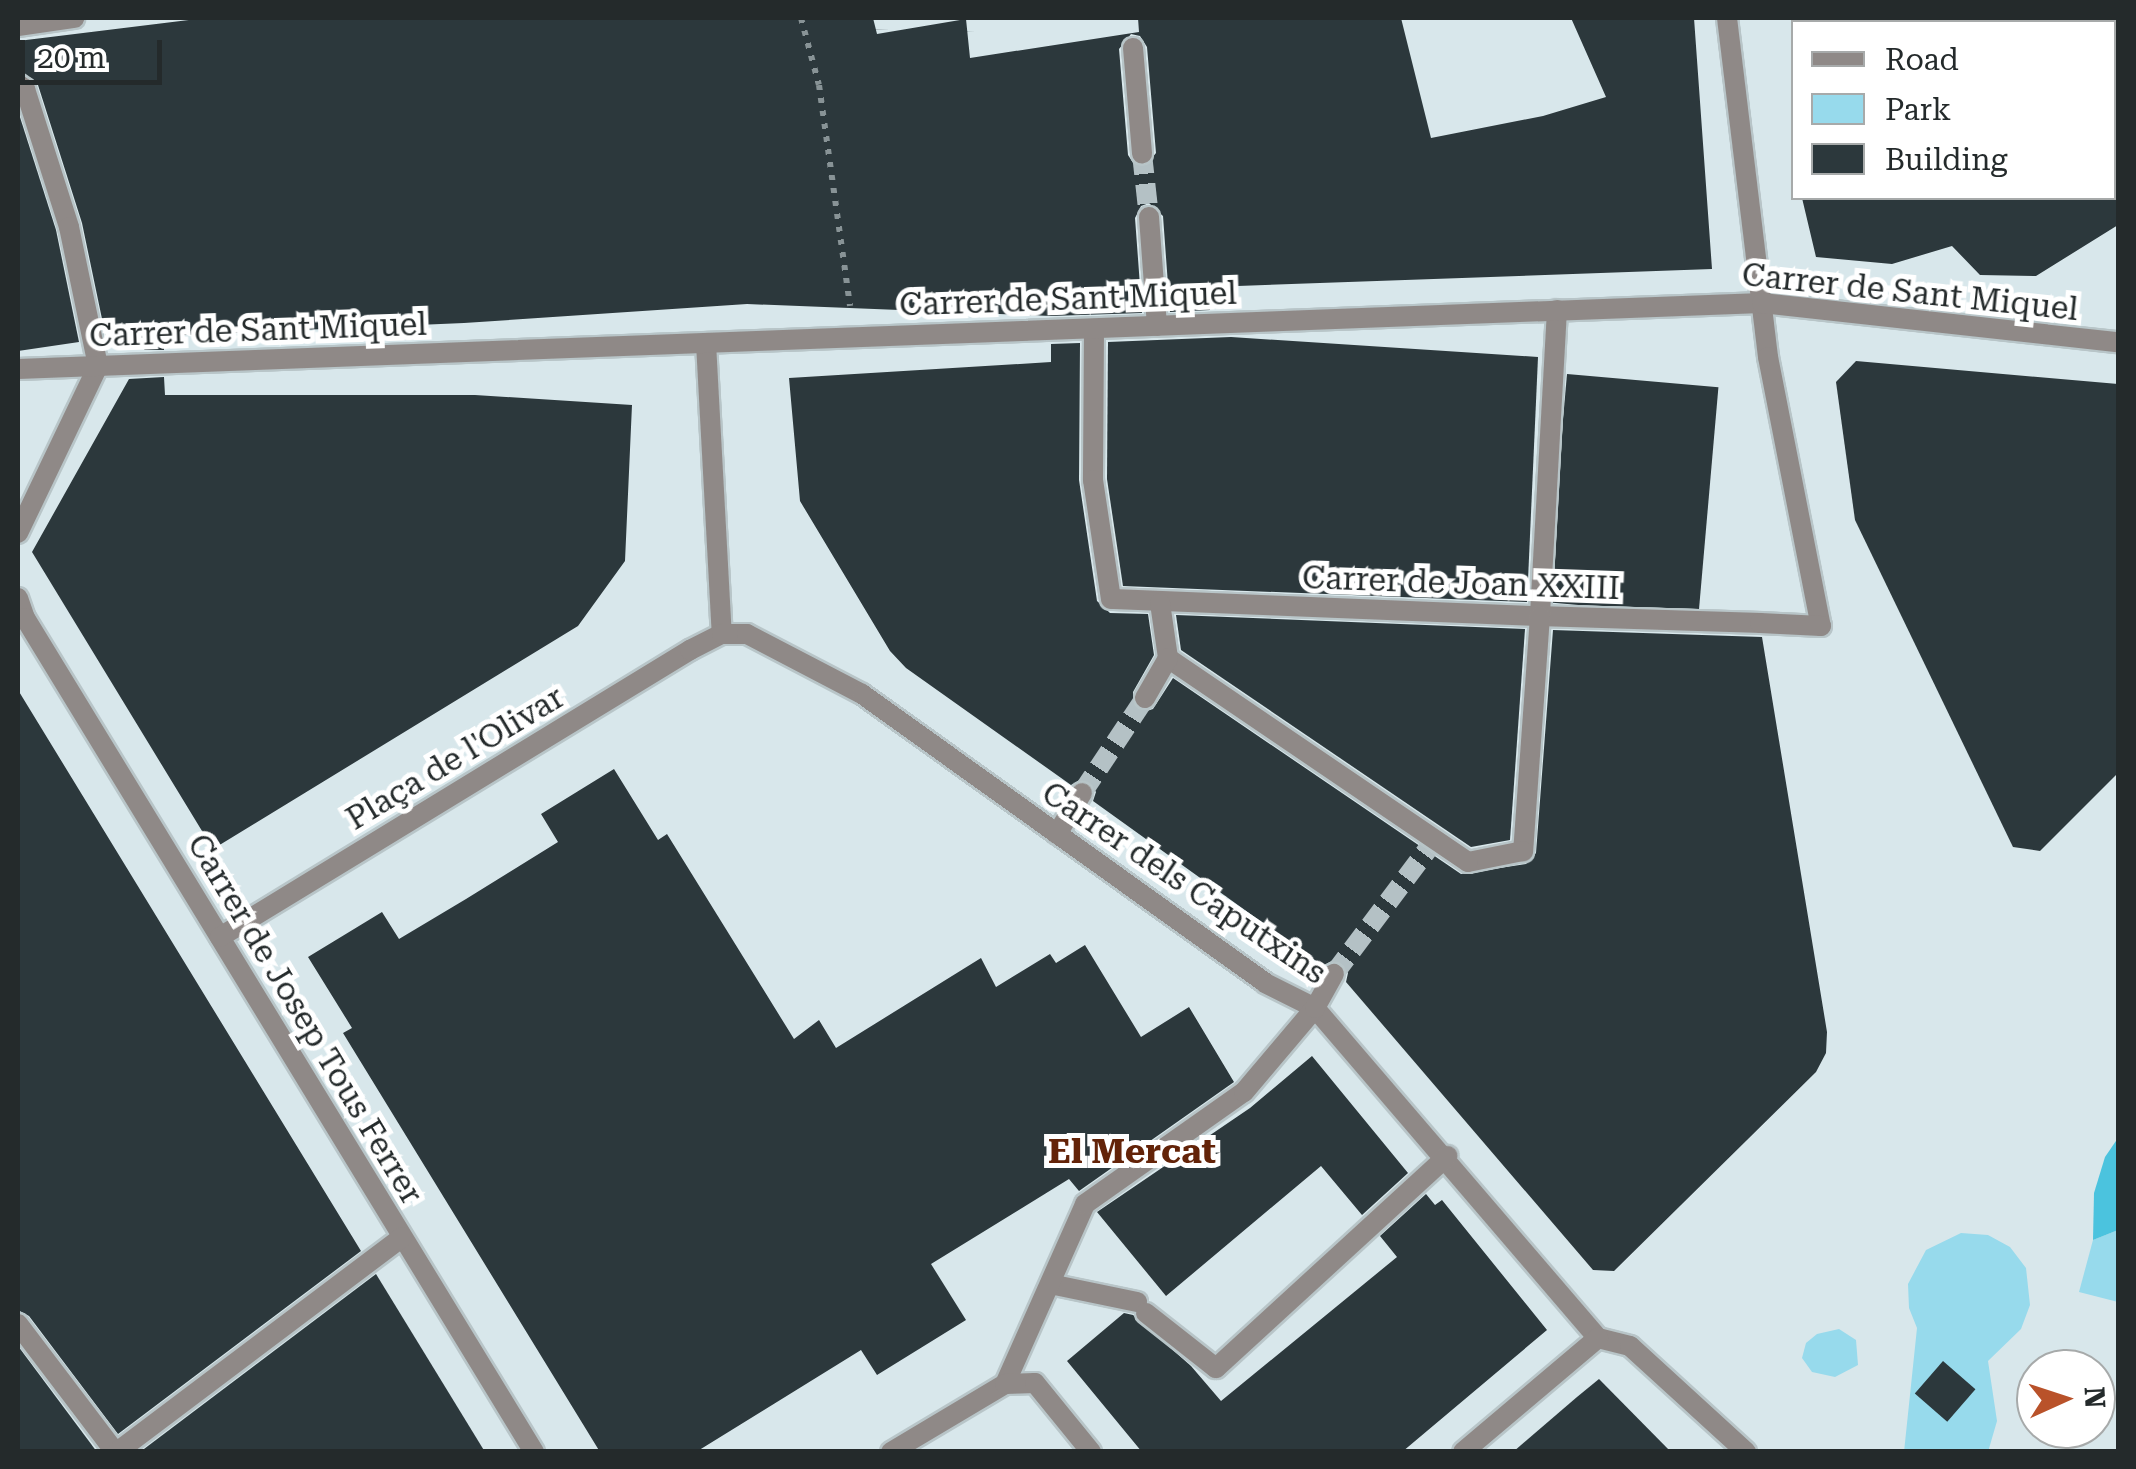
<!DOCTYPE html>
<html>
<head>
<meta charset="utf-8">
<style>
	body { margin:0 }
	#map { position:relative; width:2136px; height:1469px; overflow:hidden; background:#d8e7eb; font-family:"Roboto Serif",serif }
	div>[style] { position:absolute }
	.green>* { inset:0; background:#97daec }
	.water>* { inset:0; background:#4bc3de }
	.building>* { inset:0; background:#2c383c; transform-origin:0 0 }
	.street-tunnel>* { height:20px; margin-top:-10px; transform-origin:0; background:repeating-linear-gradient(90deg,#b4c1c5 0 20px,transparent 0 30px) }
	.path>* { height:6px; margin-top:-3px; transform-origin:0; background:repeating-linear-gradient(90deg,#889396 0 5px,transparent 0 13px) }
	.roads { filter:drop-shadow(2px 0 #b8c5c8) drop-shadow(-2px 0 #b8c5c8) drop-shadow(0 2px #b8c5c8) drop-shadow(0 -2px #b8c5c8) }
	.lane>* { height:20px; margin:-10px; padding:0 10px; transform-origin:10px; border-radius:10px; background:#8f8987 }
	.street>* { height:20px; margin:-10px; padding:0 10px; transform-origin:10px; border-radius:10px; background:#8f8987 }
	span { translate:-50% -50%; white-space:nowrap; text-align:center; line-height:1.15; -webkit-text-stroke:10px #fff; paint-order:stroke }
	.street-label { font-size:32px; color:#242a2b }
	.neighbourhood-label { font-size:35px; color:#632308; font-weight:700 }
	.frame { position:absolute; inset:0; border:20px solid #242a2b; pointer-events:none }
	.legend { position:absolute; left:1791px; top:20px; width:325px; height:180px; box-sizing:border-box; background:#fff; border:2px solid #a7aaaa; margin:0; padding:12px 18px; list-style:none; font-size:30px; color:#242a2b }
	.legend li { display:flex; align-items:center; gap:20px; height:50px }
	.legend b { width:50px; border:2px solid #a7aaaa }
	.north { position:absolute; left:2016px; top:1349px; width:100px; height:100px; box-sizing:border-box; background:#fff; border:2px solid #a7aaaa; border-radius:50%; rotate:87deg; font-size:28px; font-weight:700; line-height:40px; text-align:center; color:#242a2b }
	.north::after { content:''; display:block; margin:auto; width:35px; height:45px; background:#b9522a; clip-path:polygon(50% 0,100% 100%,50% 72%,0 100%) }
	.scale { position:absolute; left:20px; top:40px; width:142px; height:45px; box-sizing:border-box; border:5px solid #242a2b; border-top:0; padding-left:12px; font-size:30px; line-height:35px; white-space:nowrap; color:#242a2b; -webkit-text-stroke:8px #fff; paint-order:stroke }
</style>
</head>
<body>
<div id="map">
	<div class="green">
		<div style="clip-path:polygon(2118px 1230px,2118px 1302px,2079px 1292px,2093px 1240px)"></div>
		<div style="clip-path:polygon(1961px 1233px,1988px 1235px,2010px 1247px,2026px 1268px,2030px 1305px,2021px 1329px,1988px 1361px,1997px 1421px,1988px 1452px,1904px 1452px,1917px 1328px,1909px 1308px,1908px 1284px,1926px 1250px)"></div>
		<div style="clip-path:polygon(1839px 1329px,1856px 1340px,1858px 1365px,1835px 1377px,1812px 1372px,1802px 1358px,1806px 1343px,1817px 1334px)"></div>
	</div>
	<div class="water">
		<div style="clip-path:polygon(2118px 1138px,2118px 1230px,2093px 1240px,2094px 1193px,2105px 1157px)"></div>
	</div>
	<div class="building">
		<div style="clip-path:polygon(evenodd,205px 18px,873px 18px,877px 34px,966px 19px,970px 58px,1139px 32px,1138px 18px,1401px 18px,1431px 138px,1543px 116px,1606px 97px,1571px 18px,1694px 18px,1712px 269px,1210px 287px,1210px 310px,1170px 312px,1163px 216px,1149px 203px,1141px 206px,1135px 218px,1142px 313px,1051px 316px,747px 304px,464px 323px,164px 336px,164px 350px,144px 350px,151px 338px,106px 338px,82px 223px,38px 85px,18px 70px,18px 41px,205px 18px,1131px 34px,1140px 36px,1147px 47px,1156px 153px,1144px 168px,1135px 166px,1128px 155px,1119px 49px,1131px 34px)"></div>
		<div style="clip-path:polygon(18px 111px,56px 230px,79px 342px,18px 351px)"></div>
		<div style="clip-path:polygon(1802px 198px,2118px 198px,2118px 225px,2036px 276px,1980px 275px,1952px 246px,1892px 264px,1816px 257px)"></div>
		<div style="clip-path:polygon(1231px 337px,1538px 357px,1527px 602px,1123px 586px,1107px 479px,1108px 342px)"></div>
		<div style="clip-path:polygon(1080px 343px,1079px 480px,1097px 601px,1110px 613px,1148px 614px,1154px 655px,1133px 692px,1134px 706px,1144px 712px,1153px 709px,1173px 678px,1461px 874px,1526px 864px,1536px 853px,1553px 630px,1762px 637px,1827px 1032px,1826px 1053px,1816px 1072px,1614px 1271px,1593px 1270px,1346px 982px,1348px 973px,1342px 963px,1333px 960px,1323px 966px,1093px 801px,1096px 792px,1090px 782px,1081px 779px,1071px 785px,906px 668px,890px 651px,800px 501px,789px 378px,1051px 362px,1051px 344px)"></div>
		<div style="clip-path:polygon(1856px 361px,2118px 384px,2118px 773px,2040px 851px,2013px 847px,1855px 520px,1836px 382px)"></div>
		<div style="left:1567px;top:374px;width:152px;height:229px;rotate:5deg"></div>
		<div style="clip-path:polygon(164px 377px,165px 395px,475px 395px,632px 405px,625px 561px,578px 626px,213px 849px,32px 552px,129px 379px)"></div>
		<div style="clip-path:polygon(1176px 615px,1525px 629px,1510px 840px,1471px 847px,1181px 650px)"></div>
		<div style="clip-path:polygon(18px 690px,361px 1251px,118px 1434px,29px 1316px,18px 1310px)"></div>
		<div style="clip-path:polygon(614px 769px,658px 840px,667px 834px,794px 1039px,819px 1020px,836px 1048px,981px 958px,996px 987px,1050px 954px,1056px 963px,1085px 945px,1141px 1037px,1189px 1007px,1234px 1082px,1079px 1191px,1069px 1179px,931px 1264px,966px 1320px,877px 1375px,861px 1350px,696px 1452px,600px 1452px,343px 1033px,352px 1028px,308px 957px,382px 912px,399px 939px,466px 899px,558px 842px,541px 814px)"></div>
		<div style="clip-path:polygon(1312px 1056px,1408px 1173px,1362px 1215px,1321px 1166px,1166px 1296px,1097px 1212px,1250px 1108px)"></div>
		<div style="clip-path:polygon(1426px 1194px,1435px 1205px,1442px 1200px,1547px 1330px,1402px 1452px,1142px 1452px,1067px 1361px,1124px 1313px,1133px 1315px,1191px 1366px,1221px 1401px,1397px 1257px,1380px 1236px)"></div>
		<div style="clip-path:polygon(376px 1274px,485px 1452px,140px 1452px)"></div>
		<div style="clip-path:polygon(18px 1346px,97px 1452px,18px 1452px)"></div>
		<div style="left:1943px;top:1361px;width:43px;height:43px;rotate:41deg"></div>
		<div style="clip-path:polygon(1599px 1379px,1671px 1452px,1513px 1452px,1577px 1397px)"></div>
	</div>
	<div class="street-tunnel">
		<div style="left:1142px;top:154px;width:63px;rotate:83.7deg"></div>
		<div style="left:1082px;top:793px;width:114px;rotate:-56.4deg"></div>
		<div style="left:1334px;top:974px;width:156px;rotate:-53.1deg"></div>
	</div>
	<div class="path">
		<div style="left:801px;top:18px;width:69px;rotate:75deg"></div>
		<div style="left:819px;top:85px;width:223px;rotate:82deg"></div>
	</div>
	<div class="roads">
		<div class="lane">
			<div style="left:1557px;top:310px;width:306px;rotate:93.2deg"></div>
			<div style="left:1540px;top:616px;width:220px;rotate:1.8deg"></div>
		</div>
		<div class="street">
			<div style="left:1727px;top:18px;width:341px;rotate:83.1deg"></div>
			<div style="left:1768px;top:357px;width:274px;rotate:78.9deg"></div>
			<div style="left:1821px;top:626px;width:61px;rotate:-177.2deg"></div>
			<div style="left:18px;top:26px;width:57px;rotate:-8.1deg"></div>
			<div style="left:1133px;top:48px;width:106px;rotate:85.1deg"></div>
			<div style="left:18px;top:84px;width:9px;rotate:36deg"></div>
			<div style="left:25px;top:89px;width:145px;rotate:72.3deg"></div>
			<div style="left:69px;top:227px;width:142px;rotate:78.2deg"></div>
			<div style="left:98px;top:366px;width:185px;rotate:115.6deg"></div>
			<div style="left:1149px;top:217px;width:109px;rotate:85.8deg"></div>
			<div style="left:1094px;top:330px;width:150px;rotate:90.4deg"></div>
			<div style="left:1093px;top:480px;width:120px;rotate:81.4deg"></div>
			<div style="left:1111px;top:599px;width:429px;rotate:2.3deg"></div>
			<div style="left:1540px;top:616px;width:236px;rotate:94.1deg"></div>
			<div style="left:1523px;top:851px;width:56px;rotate:168.7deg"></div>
			<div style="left:1468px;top:862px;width:363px;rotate:-145.8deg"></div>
			<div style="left:706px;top:343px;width:291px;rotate:86.9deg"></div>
			<div style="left:18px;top:369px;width:1745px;rotate:-2.17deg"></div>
			<div style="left:1762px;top:303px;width:358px;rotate:6.3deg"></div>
			<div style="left:18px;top:598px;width:21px;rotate:71deg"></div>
			<div style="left:25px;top:618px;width:977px;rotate:58.6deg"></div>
			<div style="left:1160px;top:603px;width:56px;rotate:81.7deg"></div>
			<div style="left:1145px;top:698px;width:46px;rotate:-60.1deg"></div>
			<div style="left:1057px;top:834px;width:48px;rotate:-58.6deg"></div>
			<div style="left:220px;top:937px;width:551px;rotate:-31.41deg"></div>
			<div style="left:690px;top:650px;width:36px;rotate:-27deg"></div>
			<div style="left:722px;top:634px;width:25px"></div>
			<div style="left:747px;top:634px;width:130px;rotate:27.6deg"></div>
			<div style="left:862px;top:694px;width:496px;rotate:35.6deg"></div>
			<div style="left:1265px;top:983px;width:56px;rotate:26.6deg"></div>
			<div style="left:1315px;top:1008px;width:435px;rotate:49.4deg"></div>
			<div style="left:1050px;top:1284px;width:89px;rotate:11.7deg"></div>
			<div style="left:1146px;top:1313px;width:89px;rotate:38.2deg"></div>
			<div style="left:1216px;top:1368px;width:314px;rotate:-42.5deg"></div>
			<div style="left:18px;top:1324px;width:161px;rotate:52.8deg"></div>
			<div style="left:1598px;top:1338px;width:33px;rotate:14deg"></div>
			<div style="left:1630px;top:1346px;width:157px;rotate:42.4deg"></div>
			<div style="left:1005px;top:1384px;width:197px;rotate:-66deg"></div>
			<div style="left:1085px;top:1204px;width:194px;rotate:-35.2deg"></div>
			<div style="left:1244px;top:1092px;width:110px;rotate:-49.8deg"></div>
			<div style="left:1315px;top:1008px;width:39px;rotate:-61deg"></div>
			<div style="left:117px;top:1452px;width:357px;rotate:-37deg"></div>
			<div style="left:891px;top:1452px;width:133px;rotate:-30.8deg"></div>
			<div style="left:1005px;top:1384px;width:30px;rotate:-2deg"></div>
			<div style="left:1035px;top:1383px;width:89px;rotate:50.9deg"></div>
			<div style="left:1463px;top:1452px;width:177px;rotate:-40.2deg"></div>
		</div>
	</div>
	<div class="street-label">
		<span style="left:1910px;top:292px;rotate:6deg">Carrer de Sant Miquel</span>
		<span style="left:1068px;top:299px;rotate:-2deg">Carrer de Sant Miquel</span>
		<span style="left:258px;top:330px;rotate:-2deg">Carrer de Sant Miquel</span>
		<span style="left:1461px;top:583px;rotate:2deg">Carrer de Joan XXIII</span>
		<span style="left:455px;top:758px;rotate:-31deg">Plaça de l'Olivar</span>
		<span style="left:1184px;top:883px;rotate:34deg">Carrer dels Caputxins</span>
		<span style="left:305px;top:1019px;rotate:59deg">Carrer de Josep Tous Ferrer</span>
	</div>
	<div class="neighbourhood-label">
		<span style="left:1132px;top:1152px">El Mercat</span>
	</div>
	<div class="frame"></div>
	<ul class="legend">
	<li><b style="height:12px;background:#8f8987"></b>Road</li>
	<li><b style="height:28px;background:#97daec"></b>Park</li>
	<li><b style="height:28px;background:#2c383c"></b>Building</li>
	</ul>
	<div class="north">N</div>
	<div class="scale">20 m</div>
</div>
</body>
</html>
